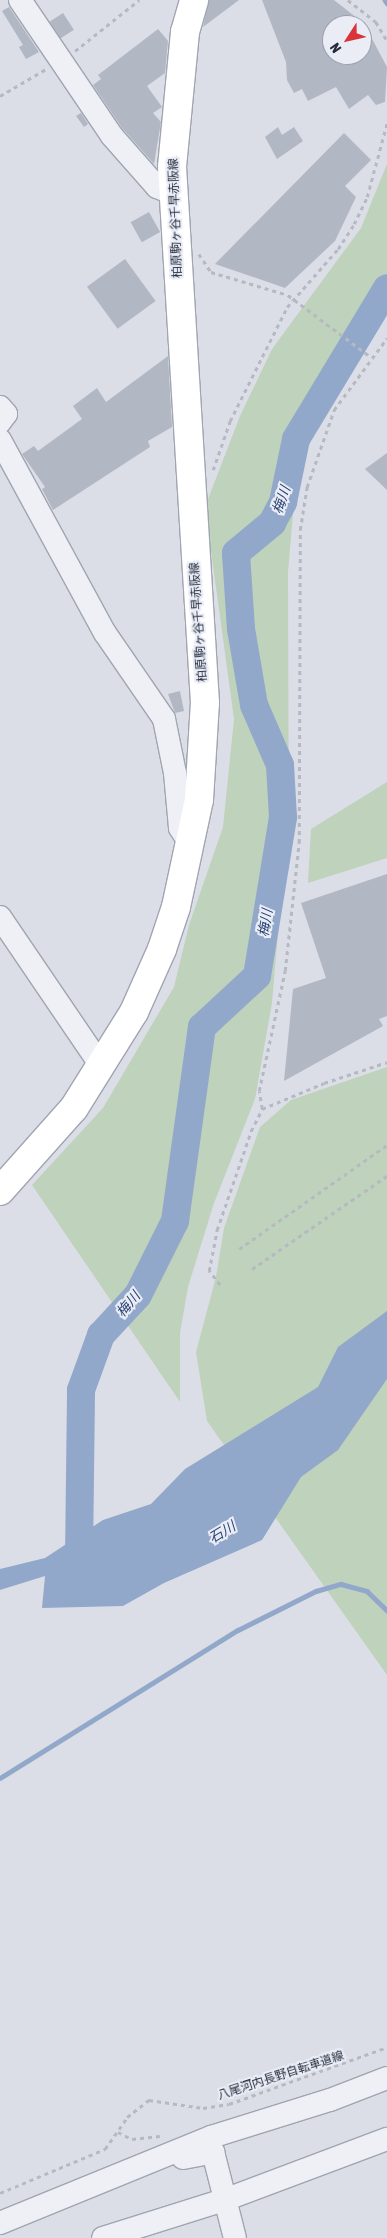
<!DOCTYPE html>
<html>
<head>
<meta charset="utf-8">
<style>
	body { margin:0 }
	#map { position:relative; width:387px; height:2238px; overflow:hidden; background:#dbdee7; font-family:"Asap Condensed","Noto Sans JP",sans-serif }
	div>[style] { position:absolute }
	.green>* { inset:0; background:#bfd2bb }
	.water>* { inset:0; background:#92a8cb }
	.stream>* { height:4.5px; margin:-2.25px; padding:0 2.25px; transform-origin:2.25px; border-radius:2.25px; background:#92a8cb }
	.river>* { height:28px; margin:-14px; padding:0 14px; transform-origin:14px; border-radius:14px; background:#92a8cb }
	.building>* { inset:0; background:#b2b7c4; transform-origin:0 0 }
	.path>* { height:2.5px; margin-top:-1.25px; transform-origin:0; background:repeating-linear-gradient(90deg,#b5b9c2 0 4px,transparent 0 8px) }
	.roads { filter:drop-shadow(1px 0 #a0a5b1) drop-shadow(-1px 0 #a0a5b1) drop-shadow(0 1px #a0a5b1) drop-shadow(0 -1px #a0a5b1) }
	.minor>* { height:22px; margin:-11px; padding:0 11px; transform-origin:11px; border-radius:11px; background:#eef0f5 }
	.major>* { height:28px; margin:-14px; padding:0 14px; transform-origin:14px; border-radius:14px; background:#fff }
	span { translate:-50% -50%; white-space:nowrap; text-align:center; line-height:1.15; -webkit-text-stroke:4px #eaedf5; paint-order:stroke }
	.street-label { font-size:12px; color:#242b3e }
	.water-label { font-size:14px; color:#2b4475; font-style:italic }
	.north { position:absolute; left:322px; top:15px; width:50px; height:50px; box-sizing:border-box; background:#eaedf5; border:1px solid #9b9fac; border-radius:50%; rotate:235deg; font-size:14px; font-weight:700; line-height:20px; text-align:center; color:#242b3e }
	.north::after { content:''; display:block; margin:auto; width:18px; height:22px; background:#d9333b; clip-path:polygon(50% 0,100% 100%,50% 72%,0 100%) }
</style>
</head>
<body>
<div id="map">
	<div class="green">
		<div style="clip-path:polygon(387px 164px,387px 314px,345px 371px,316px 420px,297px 467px,288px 572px,289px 866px,279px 921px,272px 1003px,255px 1099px,214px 1203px,188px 1287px,180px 1333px,180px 1402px,32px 1185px,103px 1108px,174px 987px,189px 925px,223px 827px,234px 719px,205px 507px,240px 416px,272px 349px,361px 228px)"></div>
		<div style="clip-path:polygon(387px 782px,387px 858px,308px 883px,311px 829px)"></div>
		<div style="clip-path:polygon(387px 1067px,387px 1675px,207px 1421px,196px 1352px,216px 1277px,224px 1228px,260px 1127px,291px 1100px)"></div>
	</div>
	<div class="water">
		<div style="clip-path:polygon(387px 1311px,387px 1379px,338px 1450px,301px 1477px,262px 1540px,164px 1583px,123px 1606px,42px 1608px,45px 1576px,0 1590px,0 1569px,45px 1558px,103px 1520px,151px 1504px,185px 1469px,318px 1387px,338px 1347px)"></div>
	</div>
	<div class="stream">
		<div style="left:385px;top:0;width:4px;rotate:56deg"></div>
		<div style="left:0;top:1778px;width:280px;rotate:-31.9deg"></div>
		<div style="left:238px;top:1630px;width:87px;rotate:-26.6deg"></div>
		<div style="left:316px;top:1591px;width:26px;rotate:-16deg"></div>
		<div style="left:341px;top:1584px;width:27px;rotate:15deg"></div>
		<div style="left:367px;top:1591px;width:28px;rotate:44deg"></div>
	</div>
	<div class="river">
		<div style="left:79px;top:1558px;width:168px;rotate:-89.3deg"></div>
		<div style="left:81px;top:1390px;width:59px;rotate:-70deg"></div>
		<div style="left:101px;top:1335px;width:54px;rotate:-47.2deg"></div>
		<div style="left:138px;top:1295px;width:83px;rotate:-63.4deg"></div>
		<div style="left:175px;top:1221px;width:196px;rotate:-82.1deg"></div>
		<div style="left:202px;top:1027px;width:75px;rotate:-42.8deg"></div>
		<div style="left:257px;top:976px;width:161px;rotate:-80.7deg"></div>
		<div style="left:283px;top:817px;width:52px;rotate:-93.3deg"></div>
		<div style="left:280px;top:765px;width:65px;rotate:-113.4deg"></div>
		<div style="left:254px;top:705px;width:77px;rotate:-99.7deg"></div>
		<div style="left:241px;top:629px;width:76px;rotate:-93.8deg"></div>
		<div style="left:236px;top:553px;width:47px;rotate:-39.8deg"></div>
		<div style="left:272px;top:523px;width:24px;rotate:-62deg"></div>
		<div style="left:283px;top:502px;width:64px;rotate:-78.3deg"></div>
		<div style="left:296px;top:439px;width:176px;rotate:-58.9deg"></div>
	</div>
	<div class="building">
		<div style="clip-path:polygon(209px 0,239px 0,203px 27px)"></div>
		<div style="clip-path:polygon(evenodd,262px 0,334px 0,362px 22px,362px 20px,387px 67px,385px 102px,376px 105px,368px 95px,349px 109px,336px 87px,308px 101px,302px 89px,294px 93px,287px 80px,286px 62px,262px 0,332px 25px,362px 25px,362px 55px,332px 55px,332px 25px)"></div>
		<div style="clip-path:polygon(9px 7px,39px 52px,26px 59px,19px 47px,23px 45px,2px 11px)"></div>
		<div style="left:63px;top:13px;width:20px;height:16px;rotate:57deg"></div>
		<div style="clip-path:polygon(158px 29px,168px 41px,165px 73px,147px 86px,162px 107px,153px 113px,161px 122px,154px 164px,122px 128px,93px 85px,101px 79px,98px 75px)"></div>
		<div style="clip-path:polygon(81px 113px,88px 124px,84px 127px,76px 116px)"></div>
		<div style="clip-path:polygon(278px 127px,282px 135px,294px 127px,303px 141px,277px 159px,265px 137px)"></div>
		<div style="clip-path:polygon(344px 133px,371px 160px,345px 186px,356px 197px,335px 241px,285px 288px,215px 264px)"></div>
		<div style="left:149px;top:212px;width:23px;height:21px;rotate:61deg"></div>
		<div style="left:125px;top:259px;width:52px;height:47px;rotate:54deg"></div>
		<div style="clip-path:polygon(168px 356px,172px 427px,148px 441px,150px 447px,53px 510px,42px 489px,45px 487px,22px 454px,34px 446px,38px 451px,82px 419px,73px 406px,97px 388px,106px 402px)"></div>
		<div style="clip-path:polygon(387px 453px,387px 490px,365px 469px)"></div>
		<div style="clip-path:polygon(180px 691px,184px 711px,175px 713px,168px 694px)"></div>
		<div style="clip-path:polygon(387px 874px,387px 1016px,379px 1019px,383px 1026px,284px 1081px,293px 989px,326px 978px,301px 903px)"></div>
	</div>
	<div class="path">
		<div style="left:348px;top:0;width:36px;rotate:38deg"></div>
		<div style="left:376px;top:22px;width:21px;rotate:59deg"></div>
		<div style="left:75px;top:51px;width:82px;rotate:-38.6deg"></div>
		<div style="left:0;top:96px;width:53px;rotate:-30.4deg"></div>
		<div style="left:199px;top:254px;width:22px;rotate:56deg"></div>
		<div style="left:211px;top:272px;width:80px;rotate:16.6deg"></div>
		<div style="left:288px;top:295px;width:104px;rotate:36.8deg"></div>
		<div style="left:213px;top:470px;width:52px;rotate:-70.9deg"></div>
		<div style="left:230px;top:421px;width:127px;rotate:-63.4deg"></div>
		<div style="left:287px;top:307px;width:77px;rotate:-48.7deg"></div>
		<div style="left:338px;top:249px;width:30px;rotate:-57deg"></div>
		<div style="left:354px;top:224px;width:30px;rotate:-64deg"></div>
		<div style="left:367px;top:197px;width:77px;rotate:-74.9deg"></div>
		<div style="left:262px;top:1109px;width:18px;rotate:-99deg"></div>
		<div style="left:259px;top:1091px;width:123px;rotate:-77.8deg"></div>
		<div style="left:285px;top:971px;width:129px;rotate:-83.8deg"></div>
		<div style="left:299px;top:843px;width:313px;rotate:-89.8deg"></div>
		<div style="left:300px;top:530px;width:44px;rotate:-80.8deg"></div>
		<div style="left:307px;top:487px;width:82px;rotate:-70.7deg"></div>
		<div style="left:334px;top:410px;width:89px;rotate:-53.6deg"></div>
		<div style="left:239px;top:1249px;width:181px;rotate:-35.1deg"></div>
		<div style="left:252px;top:1269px;width:164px;rotate:-34.6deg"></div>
		<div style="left:220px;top:1285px;width:18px;rotate:-128deg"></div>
		<div style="left:209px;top:1271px;width:42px;rotate:-79deg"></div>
		<div style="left:217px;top:1230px;width:105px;rotate:-71deg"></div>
		<div style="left:251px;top:1131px;width:25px;rotate:-63deg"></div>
		<div style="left:262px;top:1109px;width:67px;rotate:-22.8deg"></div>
		<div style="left:324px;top:1083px;width:66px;rotate:-18.4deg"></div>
		<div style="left:118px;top:2132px;width:16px;rotate:27deg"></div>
		<div style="left:132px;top:2139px;width:28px;rotate:-6deg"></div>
		<div style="left:0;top:2193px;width:114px;rotate:-22.7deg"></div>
		<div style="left:105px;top:2149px;width:39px;rotate:-55deg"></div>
		<div style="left:127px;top:2117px;width:28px;rotate:-38deg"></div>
		<div style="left:149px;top:2100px;width:55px;rotate:8.4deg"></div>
		<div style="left:203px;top:2108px;width:26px;rotate:-9deg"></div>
		<div style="left:229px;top:2104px;width:168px;rotate:-19.8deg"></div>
	</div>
	<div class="roads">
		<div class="minor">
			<div style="left:20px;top:0;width:164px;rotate:55.9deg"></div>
			<div style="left:112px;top:136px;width:68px;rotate:48.6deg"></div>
			<div style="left:157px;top:187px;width:18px;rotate:22deg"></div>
			<div style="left:0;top:407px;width:9px;rotate:49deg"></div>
			<div style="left:6px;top:414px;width:10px;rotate:127deg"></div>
			<div style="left:0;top:440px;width:220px;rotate:61.5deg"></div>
			<div style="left:105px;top:633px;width:104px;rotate:55.5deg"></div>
			<div style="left:164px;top:719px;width:55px;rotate:78.5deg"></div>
			<div style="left:175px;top:773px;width:55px;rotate:84.8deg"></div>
			<div style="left:180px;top:828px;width:20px;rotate:57deg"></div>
			<div style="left:0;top:917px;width:181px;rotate:55.8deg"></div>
			<div style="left:183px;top:2158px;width:31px;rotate:-11deg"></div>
			<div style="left:213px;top:2152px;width:89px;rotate:75.7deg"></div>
			<div style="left:0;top:2223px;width:228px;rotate:-22.2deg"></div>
			<div style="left:211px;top:2137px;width:125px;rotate:-17.3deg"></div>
			<div style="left:330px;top:2100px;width:61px;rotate:-21.1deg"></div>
			<div style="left:103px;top:2238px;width:130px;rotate:-17.5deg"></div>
			<div style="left:227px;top:2199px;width:171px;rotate:-20.6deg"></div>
		</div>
		<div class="major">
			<div style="left:0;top:1191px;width:111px;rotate:-48.3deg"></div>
			<div style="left:74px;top:1108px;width:113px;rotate:-58deg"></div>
			<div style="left:134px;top:1012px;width:69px;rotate:-66deg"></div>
			<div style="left:162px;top:949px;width:44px;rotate:-71.6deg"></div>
			<div style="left:176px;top:907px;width:109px;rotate:-77.9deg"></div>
			<div style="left:199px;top:800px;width:97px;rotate:-86.5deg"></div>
			<div style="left:205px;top:703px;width:537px;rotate:-93.52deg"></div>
			<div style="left:172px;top:167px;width:136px;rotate:-84.5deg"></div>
			<div style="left:185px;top:32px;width:33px;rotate:-74deg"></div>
		</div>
	</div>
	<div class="street-label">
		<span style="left:176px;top:218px;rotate:-92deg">柏原駒ヶ谷千早赤阪線</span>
		<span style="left:199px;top:622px;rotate:-94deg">柏原駒ヶ谷千早赤阪線</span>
		<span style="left:281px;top:2076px;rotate:-18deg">八尾河内長野自転車道線</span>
	</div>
	<div class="water-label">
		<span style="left:281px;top:500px;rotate:-71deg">梅川</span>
		<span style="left:265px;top:923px;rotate:-81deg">梅川</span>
		<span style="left:128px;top:1304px;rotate:-50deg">梅川</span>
		<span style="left:222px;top:1532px;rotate:-31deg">石川</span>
	</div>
	<div class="north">N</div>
</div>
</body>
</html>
